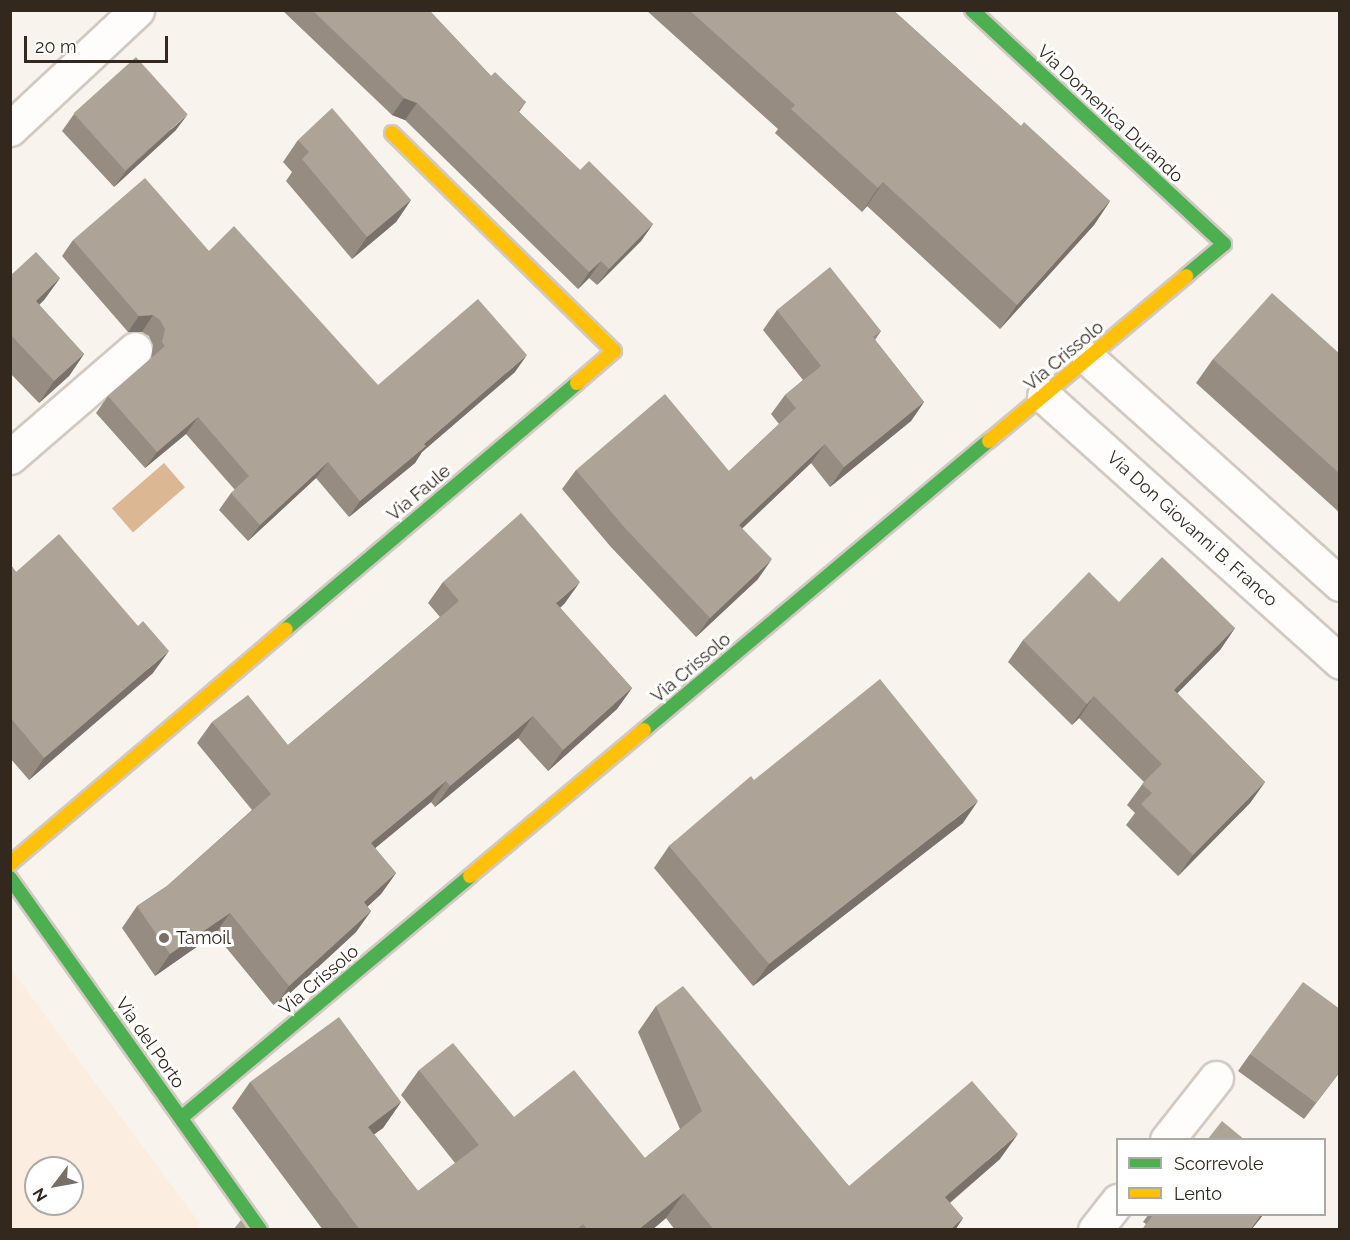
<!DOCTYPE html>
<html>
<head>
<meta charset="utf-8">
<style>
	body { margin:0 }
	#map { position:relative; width:1350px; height:1240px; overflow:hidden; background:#f9f3ed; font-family:Raleway,sans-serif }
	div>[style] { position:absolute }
	.built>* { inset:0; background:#fbeee0 }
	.water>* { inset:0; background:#dbb893; transform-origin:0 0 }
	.roads { filter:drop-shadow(2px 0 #d1c9c2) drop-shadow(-2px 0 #d1c9c2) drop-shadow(0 2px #d1c9c2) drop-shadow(0 -2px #d1c9c2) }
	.street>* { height:33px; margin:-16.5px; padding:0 16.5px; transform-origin:16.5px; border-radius:16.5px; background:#fefdfc }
	.fast>* { height:14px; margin:-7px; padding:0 7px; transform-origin:7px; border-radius:7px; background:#4caf50 }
	.slow>* { height:14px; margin:-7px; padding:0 7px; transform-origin:7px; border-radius:7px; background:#ffc107 }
	.wall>* { inset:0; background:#968c82 }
	.shaded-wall>* { inset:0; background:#7a726a }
	.building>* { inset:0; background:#aea397; transform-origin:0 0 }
	.dots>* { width:16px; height:16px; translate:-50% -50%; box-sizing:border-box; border:3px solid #fff; border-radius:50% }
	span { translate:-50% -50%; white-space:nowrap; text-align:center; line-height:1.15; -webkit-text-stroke:6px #fff; paint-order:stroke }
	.street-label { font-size:18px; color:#33281e }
	.poi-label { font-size:18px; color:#33281e }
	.left { translate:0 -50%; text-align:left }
	.frame { position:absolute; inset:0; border:12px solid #33281e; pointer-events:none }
	.legend { position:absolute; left:1116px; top:1138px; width:210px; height:78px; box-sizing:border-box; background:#fff; border:2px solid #ada9a5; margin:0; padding:8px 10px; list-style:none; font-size:18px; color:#33281e }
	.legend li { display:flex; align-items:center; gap:12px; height:30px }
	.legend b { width:30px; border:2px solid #ada9a5 }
	.north { position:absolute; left:24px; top:1156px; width:60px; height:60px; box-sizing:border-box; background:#fff; border:2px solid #ada9a5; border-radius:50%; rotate:238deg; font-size:16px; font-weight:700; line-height:24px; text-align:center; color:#33281e }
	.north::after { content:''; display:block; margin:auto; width:21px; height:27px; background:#786f66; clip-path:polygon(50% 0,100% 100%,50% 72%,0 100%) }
	.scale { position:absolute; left:24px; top:36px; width:144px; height:27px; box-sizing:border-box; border:3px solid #33281e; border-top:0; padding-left:8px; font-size:18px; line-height:21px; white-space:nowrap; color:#33281e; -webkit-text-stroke:4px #fff; paint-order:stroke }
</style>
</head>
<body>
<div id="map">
	<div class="built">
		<div style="clip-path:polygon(evenodd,11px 969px,200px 1224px,196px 1229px,11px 1229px,11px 969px,36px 1168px,72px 1168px,72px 1204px,36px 1204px,36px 1168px)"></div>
	</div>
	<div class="water">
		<div style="left:164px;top:463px;width:32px;height:69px;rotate:49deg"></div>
	</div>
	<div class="roads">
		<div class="street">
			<div style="left:10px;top:129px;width:174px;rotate:-43.1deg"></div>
			<div style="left:1089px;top:359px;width:337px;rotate:41.9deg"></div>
			<div style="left:1044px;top:396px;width:398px;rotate:41.9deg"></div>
			<div style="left:10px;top:457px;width:165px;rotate:-40.8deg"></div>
			<div style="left:1167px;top:1140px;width:79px;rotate:-51.7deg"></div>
			<div style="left:1095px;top:1230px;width:37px;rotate:-52deg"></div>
		</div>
		<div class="fast">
			<div style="left:972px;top:10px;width:344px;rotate:42.9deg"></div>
			<div style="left:1224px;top:244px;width:50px;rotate:139.9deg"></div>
			<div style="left:286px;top:629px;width:381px;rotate:-40.2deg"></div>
			<div style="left:644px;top:730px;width:450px;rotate:-40deg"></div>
			<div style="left:10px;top:878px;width:432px;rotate:54.6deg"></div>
			<div style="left:181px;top:1118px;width:377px;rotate:-39.9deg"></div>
		</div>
		<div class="slow">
			<div style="left:392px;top:133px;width:311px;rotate:44.5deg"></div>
			<div style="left:614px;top:351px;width:49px;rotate:139.1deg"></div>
			<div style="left:989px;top:441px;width:257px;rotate:-39.9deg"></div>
			<div style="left:10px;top:864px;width:362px;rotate:-40.4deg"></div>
			<div style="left:470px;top:876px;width:227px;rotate:-40deg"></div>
		</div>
	</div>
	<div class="wall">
		<div style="clip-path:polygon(282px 10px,429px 10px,491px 76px,526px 102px,519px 112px,580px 170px,653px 224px,641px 241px,597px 285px,589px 278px,578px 289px,405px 120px,392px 115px)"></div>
		<div style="clip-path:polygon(646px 10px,893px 10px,1021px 126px,1110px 201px,1094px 225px,1000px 329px,867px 206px,862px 212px,775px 133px,778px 129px)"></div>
		<div style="clip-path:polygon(74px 114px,176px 130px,114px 187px,62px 131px)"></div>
		<div style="clip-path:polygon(298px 140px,411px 200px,396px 222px,352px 259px,286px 181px,292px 172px,283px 162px)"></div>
		<div style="clip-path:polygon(73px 240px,209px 251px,378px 385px,515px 372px,422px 452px,415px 463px,349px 517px,316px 478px,248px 541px,219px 510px,231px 493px,235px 490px,186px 434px,145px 468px,96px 413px,108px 396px,151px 359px,153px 345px,149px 336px,142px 332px,128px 332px,62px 256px)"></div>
		<div style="clip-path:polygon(10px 276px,60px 278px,44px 300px,39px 305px,84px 354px,69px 376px,39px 403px,10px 373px)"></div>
		<div style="clip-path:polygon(777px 310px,881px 331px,875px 340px,924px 402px,911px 421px,830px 487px,811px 463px,742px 528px,758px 579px,696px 637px,610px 546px,562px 489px,576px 470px,729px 471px,779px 424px,771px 414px,785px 395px,803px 380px,763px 330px)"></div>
		<div style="clip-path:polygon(1340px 354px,1340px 513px,1196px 383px,1213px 359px)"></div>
		<div style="clip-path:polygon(10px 564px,16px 572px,153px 673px,29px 780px,10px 758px)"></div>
		<div style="clip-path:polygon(443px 582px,565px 603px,560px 608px,632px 688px,617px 709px,548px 771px,518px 738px,435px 807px,431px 802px,375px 848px,396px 873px,381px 894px,367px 907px,371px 911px,356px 932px,275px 1007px,215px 934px,155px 976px,122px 928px,137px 906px,167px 886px,252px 810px,197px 743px,212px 722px,288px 745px,440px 617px,428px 603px)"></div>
		<div style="clip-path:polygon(1119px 602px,1235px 628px,1220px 650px,1177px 693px,1265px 782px,1250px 803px,1178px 876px,1126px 825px,1135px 813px,1127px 805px,1144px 782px,1079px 718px,1072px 725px,1008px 662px,1023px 640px)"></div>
		<div style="clip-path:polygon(754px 780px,963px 823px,753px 986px,654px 868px,669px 846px)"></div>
		<div style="clip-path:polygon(656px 1006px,849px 1186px,1000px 1159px,950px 1203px,963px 1218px,955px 1230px,675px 1230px,666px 1218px,652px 1230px,323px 1230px,232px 1108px,250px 1082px,401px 1102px,383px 1128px,374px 1134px,418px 1191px,455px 1163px,401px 1095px,419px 1070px,514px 1117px,645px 1158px,680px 1129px,638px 1032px)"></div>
		<div style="clip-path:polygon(1250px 1054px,1340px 1072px,1304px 1119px,1238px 1071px)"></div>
		<div style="clip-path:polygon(1148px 1215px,1263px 1215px,1251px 1230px,1142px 1230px,1146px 1224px,1143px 1222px)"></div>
	</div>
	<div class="shaded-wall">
		<div style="clip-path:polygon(404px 98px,417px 103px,405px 120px,392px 115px)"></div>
		<div style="clip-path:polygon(188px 114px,176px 130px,114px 187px,126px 171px)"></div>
		<div style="clip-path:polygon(883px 182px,867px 206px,862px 212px,878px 188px)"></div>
		<div style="clip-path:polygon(411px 200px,396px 222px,352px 259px,367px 237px)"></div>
		<div style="clip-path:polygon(1110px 201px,1094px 225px,1000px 329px,1017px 305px)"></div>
		<div style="clip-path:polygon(653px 224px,641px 241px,597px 285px,609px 269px)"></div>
		<div style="clip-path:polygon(601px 261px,589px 278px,578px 289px,589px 272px)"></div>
		<div style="clip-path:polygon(60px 278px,44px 300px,20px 323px,36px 301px)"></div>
		<div style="clip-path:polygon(153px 315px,142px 332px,128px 332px,139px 316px)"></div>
		<div style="clip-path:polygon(84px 354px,69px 376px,39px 403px,54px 381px)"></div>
		<div style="clip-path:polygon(527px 355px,515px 372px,422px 452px,415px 463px,349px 517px,360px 501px,424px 444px)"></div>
		<div style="clip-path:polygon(924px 402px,911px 421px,830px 487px,844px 467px)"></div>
		<div style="clip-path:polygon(198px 417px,186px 434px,145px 468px,157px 452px)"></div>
		<div style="clip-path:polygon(825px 444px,811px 463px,725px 545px,739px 525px)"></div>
		<div style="clip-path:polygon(328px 462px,316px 478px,248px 541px,260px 525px)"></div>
		<div style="clip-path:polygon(772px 559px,758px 579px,696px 637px,710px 618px)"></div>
		<div style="clip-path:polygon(580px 582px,565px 603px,541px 624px,556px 603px)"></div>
		<div style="clip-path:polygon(1235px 628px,1220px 650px,1159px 712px,1174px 690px)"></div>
		<div style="clip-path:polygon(169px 651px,153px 673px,29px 780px,44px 758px)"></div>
		<div style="clip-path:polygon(632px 688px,617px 709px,548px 771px,563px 750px)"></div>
		<div style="clip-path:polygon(1094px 696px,1079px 718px,1072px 725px,1087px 704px)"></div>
		<div style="clip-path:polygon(533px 716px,518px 738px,435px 807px,450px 786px)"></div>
		<div style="clip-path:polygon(446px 781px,431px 802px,356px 864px,371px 843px)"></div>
		<div style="clip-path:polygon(1265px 782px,1250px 803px,1178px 876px,1193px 855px)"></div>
		<div style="clip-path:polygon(978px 801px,963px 823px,753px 986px,769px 964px)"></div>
		<div style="clip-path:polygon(396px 873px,381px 894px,349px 924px,364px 902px)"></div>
		<div style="clip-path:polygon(371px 911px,356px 932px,275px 1007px,289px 986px)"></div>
		<div style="clip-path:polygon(230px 913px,215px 934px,155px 976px,170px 954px)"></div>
		<div style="clip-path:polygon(401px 1102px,383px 1128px,350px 1152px,368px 1127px)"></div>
		<div style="clip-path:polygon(1018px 1134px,1000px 1159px,927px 1222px,945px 1197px)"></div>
		<div style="clip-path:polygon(684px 1193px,666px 1218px,652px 1230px,638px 1230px)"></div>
		<div style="clip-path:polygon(1261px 1215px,1263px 1215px,1251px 1230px,1250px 1230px)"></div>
		<div style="clip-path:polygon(963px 1218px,955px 1230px,950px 1230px)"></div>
	</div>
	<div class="building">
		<div style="clip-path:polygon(312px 10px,429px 10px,491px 76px,495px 72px,526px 102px,518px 111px,580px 170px,589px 161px,653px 224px,609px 269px,601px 261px,589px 272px,417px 103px,404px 98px)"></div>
		<div style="clip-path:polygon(689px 10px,893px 10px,1021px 126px,1024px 122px,1110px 201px,1017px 305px,883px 182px,878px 188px,791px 109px,795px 105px)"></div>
		<div style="left:136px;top:57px;width:77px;height:84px;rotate:48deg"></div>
		<div style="clip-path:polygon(332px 108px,411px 200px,367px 237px,302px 159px,309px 152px,298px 140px)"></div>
		<div style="clip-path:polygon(145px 178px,209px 251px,234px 226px,378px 385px,478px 299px,527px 355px,424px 444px,426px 446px,360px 501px,328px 462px,260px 525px,231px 493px,249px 476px,198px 417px,157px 452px,108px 396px,165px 346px,162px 342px,165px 329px,160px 320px,153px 315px,139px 316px,73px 240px)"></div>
		<div style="clip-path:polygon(36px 252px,60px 278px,36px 301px,84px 354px,54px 381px,10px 334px,10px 276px)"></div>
		<div style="clip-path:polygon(830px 267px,881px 331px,873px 337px,924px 402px,844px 467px,825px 444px,739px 525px,772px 559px,710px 618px,624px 527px,576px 470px,665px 394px,729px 471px,796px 408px,785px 395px,821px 366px,777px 310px)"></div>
		<div style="clip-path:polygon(1272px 293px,1340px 354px,1340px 474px,1213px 359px)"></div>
		<div style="clip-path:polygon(521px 513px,580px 582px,556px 603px,632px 688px,563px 750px,533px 716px,450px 786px,446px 781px,371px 843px,396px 873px,364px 902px,371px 911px,289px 986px,230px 913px,170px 954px,137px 906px,167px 886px,271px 794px,212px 722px,248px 695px,288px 745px,459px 601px,443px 582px)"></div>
		<div style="clip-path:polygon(59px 534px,138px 626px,143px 621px,169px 651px,44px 758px,10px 717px,10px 564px,16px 572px)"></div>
		<div style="clip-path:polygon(1162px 557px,1235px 628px,1174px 690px,1265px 782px,1193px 855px,1141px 804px,1152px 793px,1142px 784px,1162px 764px,1094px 696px,1087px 704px,1023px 640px,1089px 572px,1119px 602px)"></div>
		<div style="clip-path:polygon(880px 679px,978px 801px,769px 964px,669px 846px,751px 776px,754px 780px)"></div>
		<div style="clip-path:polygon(1303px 982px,1340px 1009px,1340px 1071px,1316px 1103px,1250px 1054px)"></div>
		<div style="clip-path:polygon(683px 986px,849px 1186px,972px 1081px,1018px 1134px,945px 1197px,963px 1218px,950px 1230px,714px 1230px,684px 1193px,638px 1230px,588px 1230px,583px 1224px,576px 1230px,360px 1230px,250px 1082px,339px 1017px,401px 1102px,368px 1127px,418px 1191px,479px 1145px,419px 1070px,453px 1043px,514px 1117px,574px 1070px,645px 1158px,702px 1111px,656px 1006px)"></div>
		<div style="clip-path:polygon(1222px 1121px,1245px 1140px,1207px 1140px)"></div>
		<div style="clip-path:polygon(1153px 1215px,1261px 1215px,1250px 1230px,1142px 1230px)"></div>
		<div style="clip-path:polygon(241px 1220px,248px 1230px,233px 1230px)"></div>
	</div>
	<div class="dots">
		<div style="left:164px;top:938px;background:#786f66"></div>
	</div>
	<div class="street-label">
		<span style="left:1110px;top:114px;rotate:43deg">Via Domenica Durando</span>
		<span style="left:1064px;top:356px;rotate:-40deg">Via Crissolo</span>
		<span style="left:419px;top:493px;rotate:-40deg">Via Faule</span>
		<span style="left:1192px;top:529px;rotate:42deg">Via Don Giovanni B. Franco</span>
		<span style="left:691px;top:668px;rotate:-40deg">Via Crissolo</span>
		<span style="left:319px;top:980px;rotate:-40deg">Via Crissolo</span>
		<span style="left:150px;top:1043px;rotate:55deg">Via del Porto</span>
	</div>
	<div class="poi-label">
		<span class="left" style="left:176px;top:938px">Tamoil</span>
	</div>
	<div class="frame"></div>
	<ul class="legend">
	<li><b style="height:8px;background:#4caf50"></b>Scorrevole</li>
	<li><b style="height:8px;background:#ffc107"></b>Lento</li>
	</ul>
	<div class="north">N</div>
	<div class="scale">20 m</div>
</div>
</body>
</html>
